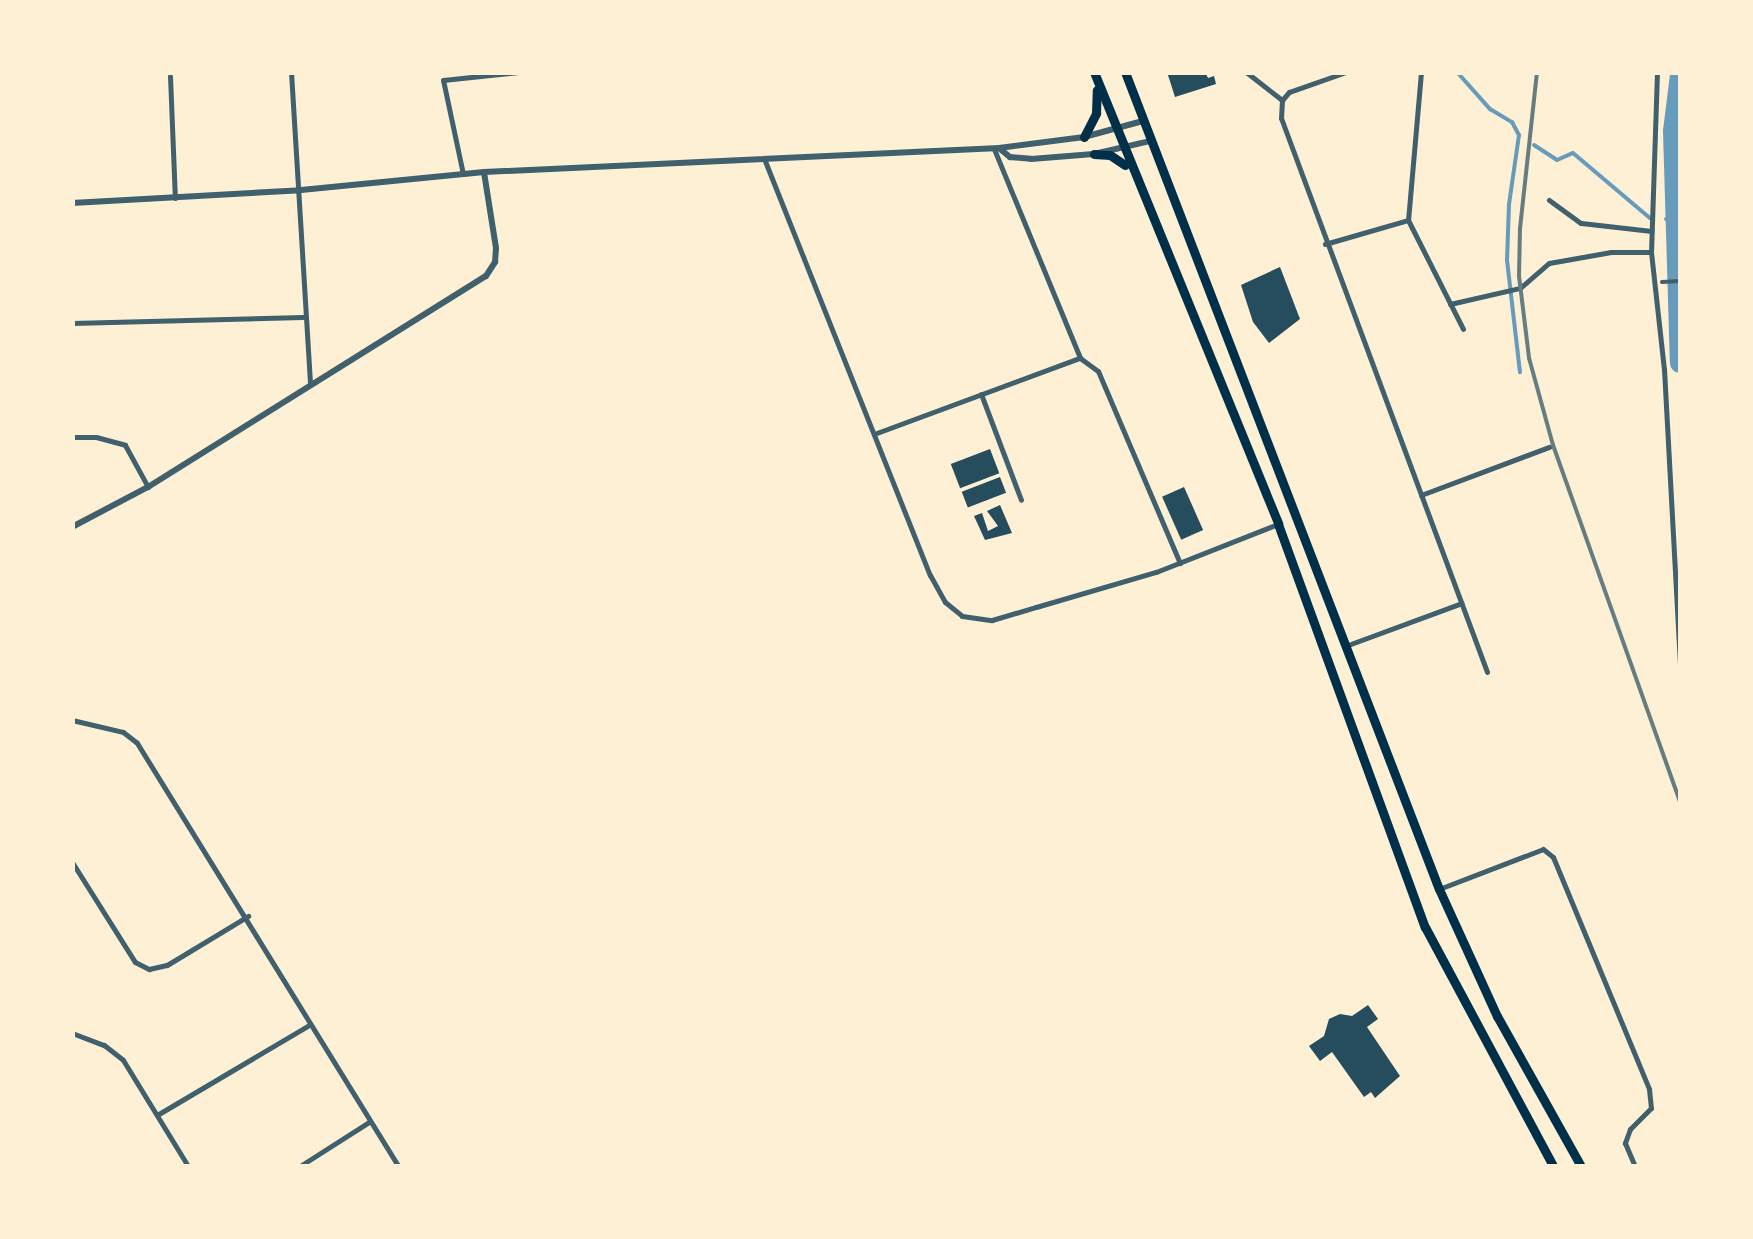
<!DOCTYPE html>
<html>
<head>
<meta charset="utf-8">
<style>
	body { margin:0 }
	#map { position:relative; width:1753px; height:1239px; overflow:hidden; background:#fdf0d5; font-family:"DejaVu Sans",sans-serif }
	div>[style] { position:absolute }
	.stream>* { height:4px; margin:-2px; padding:0 2px; transform-origin:2px; border-radius:2px; background:#669bbc }
	.river>* { height:20px; margin:-10px; padding:0 10px; transform-origin:10px; border-radius:10px; background:#669bbc }
	.building>* { inset:0; background:#264d5e; transform-origin:0 0 }
	.pedestrian>* { height:4px; margin:-2px; padding:0 2px; transform-origin:2px; border-radius:2px; background:#3f606c }
	.minor>* { height:5px; margin:-2.5px; padding:0 2.5px; transform-origin:2.5px; border-radius:2.5px; background:#3f606c }
	.tertiary>* { height:6px; margin:-3px; padding:0 3px; transform-origin:3px; border-radius:3px; background:#3f606c }
	.trunk>* { height:9px; margin:-4.5px; padding:0 4.5px; transform-origin:4.5px; border-radius:4.5px; background:#003049 }
	.rail>* { height:4px; margin:-2px; padding:0 2px; transform-origin:2px; border-radius:2px; background:#657d81 }
	span { translate:-50% -50%; white-space:nowrap; text-align:center; line-height:1.15; -webkit-text-stroke:8px #fdf0d5; paint-order:stroke }
	.frame { position:absolute; inset:0; border:75px solid #fdf0d5; pointer-events:none }
</style>
</head>
<body>
<div id="map">
	<div class="stream">
		<div style="left:1457px;top:72px;width:50px;rotate:48.3deg"></div>
		<div style="left:1490px;top:109px;width:26px;rotate:31deg"></div>
		<div style="left:1512px;top:122px;width:15px;rotate:62deg"></div>
		<div style="left:1519px;top:135px;width:70px;rotate:98.2deg"></div>
		<div style="left:1509px;top:204px;width:56px;rotate:92deg"></div>
		<div style="left:1507px;top:260px;width:113px;rotate:83.4deg"></div>
		<div style="left:1534px;top:145px;width:27px;rotate:33deg"></div>
		<div style="left:1557px;top:160px;width:17px;rotate:-24deg"></div>
		<div style="left:1573px;top:153px;width:101px;rotate:40.2deg"></div>
		<div style="left:1666px;top:219px;width:10px"></div>
	</div>
	<div class="river">
		<div style="left:1680px;top:75px;width:56px;rotate:97.1deg"></div>
		<div style="left:1673px;top:131px;width:232px;rotate:88.3deg"></div>
	</div>
	<div class="building">
		<div style="clip-path:polygon(1167px 72px,1206px 74px,1208px 78px,1214px 76px,1216px 84px,1175px 97px)"></div>
		<div style="clip-path:polygon(1280px 267px,1300px 319px,1269px 343px,1253px 322px,1241px 285px)"></div>
		<div style="left:990px;top:449px;width:26px;height:42px;rotate:69deg"></div>
		<div style="left:1000px;top:477px;width:17px;height:41px;rotate:69deg"></div>
		<div style="left:1184px;top:487px;width:47px;height:24px;rotate:66deg"></div>
		<div style="clip-path:polygon(1000px 505px,1012px 533px,985px 540px,974px 516px,982px 513px,988px 531px,998px 526px,987px 511px)"></div>
		<div style="clip-path:polygon(1368px 1005px,1378px 1019px,1367px 1027px,1400px 1076px,1375px 1098px,1371px 1092px,1364px 1097px,1332px 1052px,1320px 1061px,1309px 1046px,1324px 1036px,1329px 1019px,1340px 1014px,1352px 1016px)"></div>
	</div>
	<div class="pedestrian">
		<div style="left:1662px;top:282px;width:18px;rotate:-3deg"></div>
	</div>
	<div class="minor">
		<div style="left:291px;top:72px;width:312px;rotate:86.5deg"></div>
		<div style="left:1246px;top:72px;width:46px;rotate:37.9deg"></div>
		<div style="left:1346px;top:72px;width:60px;rotate:160.7deg"></div>
		<div style="left:1289px;top:92px;width:11px;rotate:131deg"></div>
		<div style="left:1282px;top:100px;width:18px;rotate:93deg"></div>
		<div style="left:1281px;top:118px;width:591px;rotate:69.6deg"></div>
		<div style="left:1421px;top:72px;width:149px;rotate:95deg"></div>
		<div style="left:1408px;top:220px;width:122px;rotate:63.2deg"></div>
		<div style="left:1657px;top:72px;width:180px;rotate:91.9deg"></div>
		<div style="left:1651px;top:252px;width:118px;rotate:83.7deg"></div>
		<div style="left:1664px;top:369px;width:300px;rotate:86.9deg"></div>
		<div style="left:170px;top:76px;width:122px;rotate:87.7deg"></div>
		<div style="left:994px;top:149px;width:226px;rotate:67.6deg"></div>
		<div style="left:1080px;top:358px;width:22px;rotate:36deg"></div>
		<div style="left:1098px;top:371px;width:209px;rotate:66.9deg"></div>
		<div style="left:765px;top:161px;width:446px;rotate:68.3deg"></div>
		<div style="left:930px;top:575px;width:31px;rotate:61deg"></div>
		<div style="left:945px;top:602px;width:22px;rotate:39deg"></div>
		<div style="left:962px;top:616px;width:30px;rotate:8deg"></div>
		<div style="left:992px;top:620px;width:46px;rotate:-16.5deg"></div>
		<div style="left:1036px;top:607px;width:125px;rotate:-16.3deg"></div>
		<div style="left:1156px;top:572px;width:131px;rotate:-21.5deg"></div>
		<div style="left:463px;top:174px;width:96px;rotate:-102deg"></div>
		<div style="left:443px;top:80px;width:76px;rotate:-6deg"></div>
		<div style="left:1549px;top:200px;width:39px;rotate:36deg"></div>
		<div style="left:1581px;top:223px;width:71px;rotate:6.4deg"></div>
		<div style="left:1325px;top:244px;width:86px;rotate:-16.1deg"></div>
		<div style="left:1450px;top:304px;width:72px;rotate:-12.9deg"></div>
		<div style="left:1520px;top:288px;width:38px;rotate:-41deg"></div>
		<div style="left:1549px;top:263px;width:63px;rotate:-10.1deg"></div>
		<div style="left:1611px;top:252px;width:40px"></div>
		<div style="left:72px;top:323px;width:231px;rotate:-1.5deg"></div>
		<div style="left:981px;top:394px;width:113px;rotate:69.3deg"></div>
		<div style="left:874px;top:434px;width:220px;rotate:-20.3deg"></div>
		<div style="left:72px;top:437px;width:24px"></div>
		<div style="left:96px;top:437px;width:30px;rotate:15deg"></div>
		<div style="left:125px;top:445px;width:48px;rotate:61.3deg"></div>
		<div style="left:1421px;top:495px;width:137px;rotate:-20.6deg"></div>
		<div style="left:1348px;top:645px;width:121px;rotate:-20.2deg"></div>
		<div style="left:72px;top:720px;width:52px;rotate:13.2deg"></div>
		<div style="left:123px;top:732px;width:18px;rotate:38deg"></div>
		<div style="left:137px;top:743px;width:497px;rotate:58.3deg"></div>
		<div style="left:72px;top:862px;width:118px;rotate:57.8deg"></div>
		<div style="left:135px;top:962px;width:16px;rotate:27deg"></div>
		<div style="left:149px;top:969px;width:18px;rotate:-13deg"></div>
		<div style="left:167px;top:965px;width:95px;rotate:-31.2deg"></div>
		<div style="left:1439px;top:889px;width:111px;rotate:-21deg"></div>
		<div style="left:1543px;top:849px;width:13px;rotate:39deg"></div>
		<div style="left:1553px;top:857px;width:251px;rotate:67.5deg"></div>
		<div style="left:1649px;top:1089px;width:19px;rotate:84deg"></div>
		<div style="left:1651px;top:1108px;width:30px;rotate:135deg"></div>
		<div style="left:1630px;top:1129px;width:15px;rotate:110deg"></div>
		<div style="left:1625px;top:1143px;width:25px;rotate:67deg"></div>
		<div style="left:72px;top:1033px;width:34px;rotate:21deg"></div>
		<div style="left:104px;top:1045px;width:24px;rotate:38deg"></div>
		<div style="left:123px;top:1060px;width:124px;rotate:58.5deg"></div>
		<div style="left:157px;top:1115px;width:177px;rotate:-30.6deg"></div>
		<div style="left:300px;top:1166px;width:82px;rotate:-32.5deg"></div>
	</div>
	<div class="tertiary">
		<div style="left:1000px;top:149px;width:13px;rotate:39deg"></div>
		<div style="left:1010px;top:157px;width:21px;rotate:5deg"></div>
		<div style="left:1031px;top:159px;width:63px;rotate:-4.5deg"></div>
		<div style="left:1094px;top:154px;width:57px;rotate:-13.1deg"></div>
		<div style="left:72px;top:203px;width:229px;rotate:-3.2deg"></div>
		<div style="left:301px;top:190px;width:184px;rotate:-5.6deg"></div>
		<div style="left:484px;top:172px;width:516px;rotate:-2.67deg"></div>
		<div style="left:999px;top:148px;width:86px;rotate:-7.4deg"></div>
		<div style="left:1084px;top:137px;width:61px;rotate:-15.2deg"></div>
		<div style="left:72px;top:527px;width:86px;rotate:-27.8deg"></div>
		<div style="left:148px;top:487px;width:398px;rotate:-32deg"></div>
		<div style="left:486px;top:276px;width:17px;rotate:-57deg"></div>
		<div style="left:495px;top:262px;width:14px;rotate:-86deg"></div>
		<div style="left:496px;top:248px;width:77px;rotate:-99deg"></div>
	</div>
	<div class="trunk">
		<div style="left:1094px;top:72px;width:488px;rotate:67.8deg"></div>
		<div style="left:1278px;top:524px;width:429px;rotate:70deg"></div>
		<div style="left:1425px;top:927px;width:271px;rotate:61.8deg"></div>
		<div style="left:1125px;top:72px;width:875px;rotate:68.98deg"></div>
		<div style="left:1439px;top:889px;width:140px;rotate:65.5deg"></div>
		<div style="left:1497px;top:1016px;width:172px;rotate:60.8deg"></div>
		<div style="left:1084px;top:137px;width:27px;rotate:-63deg"></div>
		<div style="left:1096px;top:113px;width:23px;rotate:-88deg"></div>
		<div style="left:1094px;top:154px;width:16px;rotate:4deg"></div>
		<div style="left:1110px;top:155px;width:18px;rotate:34deg"></div>
	</div>
	<div class="rail">
		<div style="left:1537px;top:72px;width:157px;rotate:96.2deg"></div>
		<div style="left:1520px;top:228px;width:48px;rotate:91.2deg"></div>
		<div style="left:1519px;top:276px;width:83px;rotate:83deg"></div>
		<div style="left:1529px;top:358px;width:90px;rotate:74.6deg"></div>
		<div style="left:1553px;top:445px;width:379px;rotate:70.4deg"></div>
	</div>
	<div class="frame"></div>
</div>
</body>
</html>
